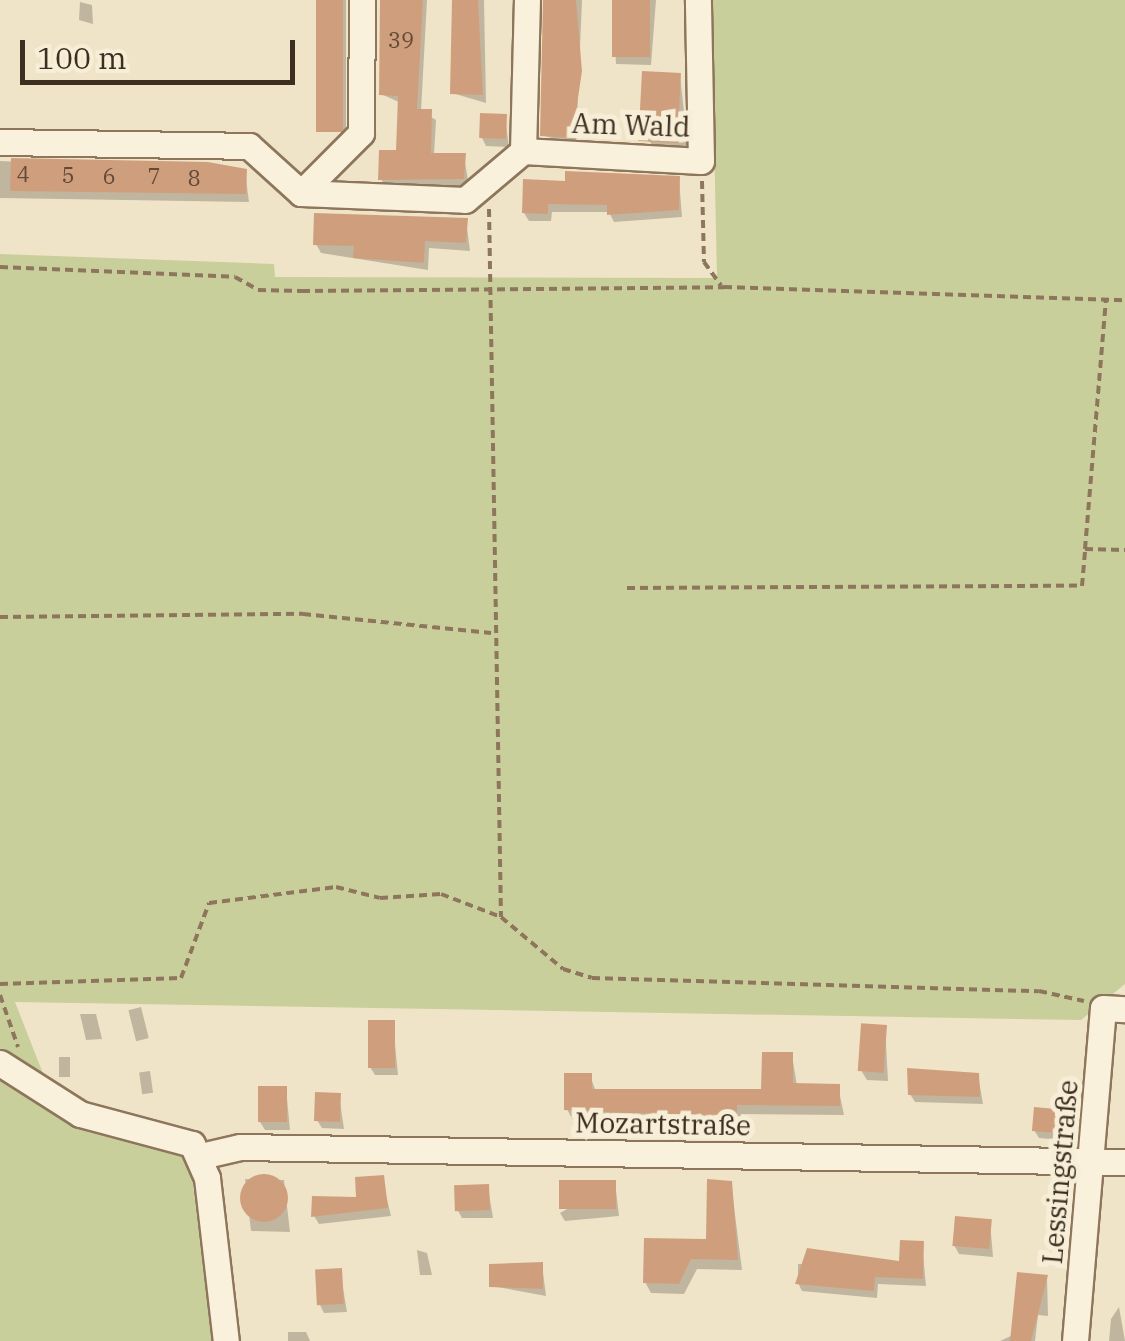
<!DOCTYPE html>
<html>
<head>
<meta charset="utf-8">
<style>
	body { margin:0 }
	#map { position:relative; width:1125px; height:1341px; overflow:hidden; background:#f0e4c8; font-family:"IBM Plex Serif",serif }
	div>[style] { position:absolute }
	.green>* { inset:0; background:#c9cf9b }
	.shadow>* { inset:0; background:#0003; transform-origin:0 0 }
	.building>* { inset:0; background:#cf9f7d; transform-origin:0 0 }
	.round { border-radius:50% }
	.path>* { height:4px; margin-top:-2px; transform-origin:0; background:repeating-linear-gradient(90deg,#8d765c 0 8px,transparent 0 13px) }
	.roads { filter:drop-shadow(2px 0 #8d765c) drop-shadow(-2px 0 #8d765c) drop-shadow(0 2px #8d765c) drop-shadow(0 -2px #8d765c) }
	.minor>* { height:25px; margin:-12.5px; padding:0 12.5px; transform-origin:12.5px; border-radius:12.5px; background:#faf1dc }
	span { translate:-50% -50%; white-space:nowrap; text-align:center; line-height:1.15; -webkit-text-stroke:10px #f7eed8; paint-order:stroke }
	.number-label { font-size:22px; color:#624a37 }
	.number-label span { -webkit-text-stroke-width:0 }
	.street-label { font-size:28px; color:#3d2e20 }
	.scale { position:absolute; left:20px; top:40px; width:275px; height:45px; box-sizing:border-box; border:5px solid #3d2e20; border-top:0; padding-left:12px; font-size:30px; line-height:35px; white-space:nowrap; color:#3d2e20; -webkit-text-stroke:8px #f7eed8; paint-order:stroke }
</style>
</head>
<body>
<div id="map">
	<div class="green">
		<div style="clip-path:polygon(711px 0,1125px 0,1125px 984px,1081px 1020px,15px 1002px,60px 1117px,189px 1151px,212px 1341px,0 1341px,0 254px,274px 264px,275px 277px,717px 278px)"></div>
	</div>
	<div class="shadow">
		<div style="left:319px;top:0;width:27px;height:131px"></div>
		<div style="clip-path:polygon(383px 0,427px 0,421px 111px,436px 120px,434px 155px,464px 156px,469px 186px,386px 188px,381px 179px,399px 153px,401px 103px,381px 94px)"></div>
		<div style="clip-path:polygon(455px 0,484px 0,486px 103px,452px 93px)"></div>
		<div style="clip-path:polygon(544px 0,582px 0,576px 145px,542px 135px)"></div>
		<div style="clip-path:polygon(613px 0,656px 0,651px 65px,616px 64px)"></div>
		<div style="clip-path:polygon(80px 2px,92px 5px,93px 24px,79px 20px)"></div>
		<div style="clip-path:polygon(680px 75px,688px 149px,654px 149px,649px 140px)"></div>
		<div style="clip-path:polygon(505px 117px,509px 147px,486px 146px,482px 138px)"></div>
		<div style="clip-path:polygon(0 161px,245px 171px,249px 202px,0 198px)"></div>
		<div style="clip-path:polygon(679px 179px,682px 217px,614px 222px,609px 212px,552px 212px,551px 221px,529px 221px,524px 213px,567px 183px)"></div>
		<div style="clip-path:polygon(466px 220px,470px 251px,429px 248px,428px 270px,321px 253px,316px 244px)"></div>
		<div style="left:141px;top:1007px;width:32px;height:13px;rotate:76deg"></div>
		<div style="clip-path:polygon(80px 1014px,96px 1014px,102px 1039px,86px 1040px)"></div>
		<div style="clip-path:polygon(393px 1023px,398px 1075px,375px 1075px,370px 1067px)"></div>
		<div style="clip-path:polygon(885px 1027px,888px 1081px,867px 1080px,862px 1072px)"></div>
		<div style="clip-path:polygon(792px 1055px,797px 1086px,838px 1086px,844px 1115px,741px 1114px,742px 1127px,715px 1128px,710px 1120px,572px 1119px,567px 1109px,590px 1075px,596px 1092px,764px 1092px)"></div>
		<div style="left:59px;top:1057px;width:11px;height:20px"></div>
		<div style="left:150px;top:1071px;width:22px;height:11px;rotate:82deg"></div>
		<div style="clip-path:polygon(978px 1075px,983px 1104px,915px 1102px,910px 1094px)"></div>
		<div style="clip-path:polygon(286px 1088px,290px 1130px,265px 1130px,260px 1122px)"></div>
		<div style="clip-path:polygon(339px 1095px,344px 1129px,322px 1128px,317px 1120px)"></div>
		<div style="clip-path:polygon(1058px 1111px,1061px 1140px,1039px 1138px,1034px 1130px)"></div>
		<div style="clip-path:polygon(382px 1178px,391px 1216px,319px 1224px,314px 1216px,359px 1199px)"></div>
		<div style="clip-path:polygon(245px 1179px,284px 1180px,290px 1232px,251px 1231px)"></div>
		<div style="clip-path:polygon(615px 1182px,619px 1216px,565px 1221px,560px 1213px)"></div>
		<div style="clip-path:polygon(731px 1183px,742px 1270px,697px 1269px,684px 1294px,651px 1293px,645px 1282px,708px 1242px)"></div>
		<div style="clip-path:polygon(488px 1187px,493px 1218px,462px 1218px,457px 1209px)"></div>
		<div style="clip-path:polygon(990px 1221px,993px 1257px,959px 1254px,954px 1245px)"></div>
		<div style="clip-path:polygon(922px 1243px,926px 1286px,878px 1284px,877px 1298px,802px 1291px,798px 1283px,798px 1264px,902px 1264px)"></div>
		<div style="clip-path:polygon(417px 1250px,427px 1253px,432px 1275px,420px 1275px)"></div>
		<div style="clip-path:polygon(542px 1264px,546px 1296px,492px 1286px)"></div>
		<div style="clip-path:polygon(340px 1270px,347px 1312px,324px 1313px,320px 1305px)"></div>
		<div style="clip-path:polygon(1047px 1277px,1048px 1316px,1038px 1315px,1035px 1341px,1000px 1341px,1013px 1335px)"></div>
		<div style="clip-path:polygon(1119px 1307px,1125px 1341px,1109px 1341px,1111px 1319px)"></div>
		<div style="clip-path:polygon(288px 1332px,306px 1332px,310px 1341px,288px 1341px)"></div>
	</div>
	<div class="building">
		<div style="left:316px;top:0;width:27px;height:132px"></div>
		<div style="clip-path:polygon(380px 0,423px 0,417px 109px,432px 109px,431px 153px,466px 153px,464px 179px,378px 180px,379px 150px,396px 150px,398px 96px,379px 95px)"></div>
		<div style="clip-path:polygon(452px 0,478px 0,483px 95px,450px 94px)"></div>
		<div style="clip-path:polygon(543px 0,576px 0,582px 71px,572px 138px,540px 136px)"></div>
		<div style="left:612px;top:0;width:38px;height:57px"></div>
		<div style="left:642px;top:71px;width:39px;height:70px;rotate:3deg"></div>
		<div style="left:480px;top:113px;width:27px;height:25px;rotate:2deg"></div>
		<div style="clip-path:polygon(11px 158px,208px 162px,247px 169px,246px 194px,10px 191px)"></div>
		<div style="clip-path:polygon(565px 171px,680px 176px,679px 210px,607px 215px,607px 205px,548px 204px,548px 214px,522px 213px,523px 179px,565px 181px)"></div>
		<div style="clip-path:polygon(314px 213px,468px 218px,466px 243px,425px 241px,424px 263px,353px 258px,354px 246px,313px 245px)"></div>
		<div style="left:368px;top:1020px;width:27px;height:48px"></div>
		<div style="left:887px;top:1025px;width:48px;height:26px;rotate:94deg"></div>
		<div style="clip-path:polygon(762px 1052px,793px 1052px,793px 1083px,840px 1084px,840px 1106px,737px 1105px,737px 1118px,564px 1110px,564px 1073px,592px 1073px,592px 1089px,761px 1089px)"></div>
		<div style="clip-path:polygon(907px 1068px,979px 1073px,980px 1097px,908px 1095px)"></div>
		<div style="left:258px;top:1086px;width:29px;height:36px"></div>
		<div style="left:315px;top:1092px;width:26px;height:29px;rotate:2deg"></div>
		<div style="left:1034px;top:1107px;width:25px;height:24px;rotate:5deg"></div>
		<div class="round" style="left:240px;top:1174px;width:48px;height:48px"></div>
		<div style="clip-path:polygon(384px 1175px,388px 1208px,311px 1217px,312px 1196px,356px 1197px,355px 1177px)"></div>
		<div style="clip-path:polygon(707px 1179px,732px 1181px,738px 1260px,691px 1259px,679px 1284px,643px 1283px,644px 1238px,706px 1239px)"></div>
		<div style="left:616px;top:1180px;width:29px;height:57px;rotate:90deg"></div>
		<div style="left:489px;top:1184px;width:26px;height:35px;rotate:88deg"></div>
		<div style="left:955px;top:1216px;width:37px;height:30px;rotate:5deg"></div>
		<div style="clip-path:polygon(900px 1240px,924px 1241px,923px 1279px,875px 1277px,874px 1291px,795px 1284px,807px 1248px,899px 1261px)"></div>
		<div style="clip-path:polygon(543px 1262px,543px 1289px,489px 1287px,489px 1264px)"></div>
		<div style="left:342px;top:1268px;width:36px;height:27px;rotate:87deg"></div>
		<div style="clip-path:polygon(1017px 1272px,1048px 1275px,1031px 1341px,1010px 1341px)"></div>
	</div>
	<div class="path">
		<div style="left:702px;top:181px;width:81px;rotate:88.6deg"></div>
		<div style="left:704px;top:262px;width:29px;rotate:54deg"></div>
		<div style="left:489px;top:209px;width:708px;rotate:89.03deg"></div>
		<div style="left:0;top:267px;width:235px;rotate:2.4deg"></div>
		<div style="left:235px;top:277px;width:26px;rotate:29deg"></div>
		<div style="left:258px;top:290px;width:44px;rotate:1.3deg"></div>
		<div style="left:302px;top:291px;width:422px;rotate:-0.5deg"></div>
		<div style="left:724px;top:287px;width:401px;rotate:1.9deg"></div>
		<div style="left:1085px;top:549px;width:251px;rotate:-85.2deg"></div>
		<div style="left:627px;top:588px;width:455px;rotate:-0.3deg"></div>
		<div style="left:1082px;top:586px;width:37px;rotate:-85deg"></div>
		<div style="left:1085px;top:549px;width:40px;rotate:1.4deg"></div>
		<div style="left:0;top:617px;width:303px;rotate:-0.6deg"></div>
		<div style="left:303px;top:614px;width:189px;rotate:5.8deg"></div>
		<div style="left:0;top:984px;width:181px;rotate:-1.9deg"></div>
		<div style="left:181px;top:978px;width:80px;rotate:-69.5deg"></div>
		<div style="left:209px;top:903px;width:128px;rotate:-7.2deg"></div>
		<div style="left:336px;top:887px;width:45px;rotate:14deg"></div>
		<div style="left:380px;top:898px;width:61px;rotate:-3.8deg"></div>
		<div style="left:441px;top:894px;width:64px;rotate:21deg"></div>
		<div style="left:501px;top:917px;width:81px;rotate:40deg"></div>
		<div style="left:563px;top:969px;width:30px;rotate:17deg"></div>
		<div style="left:592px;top:978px;width:447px;rotate:1.7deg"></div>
		<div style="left:1039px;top:991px;width:46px;rotate:12.5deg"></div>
		<div style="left:0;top:995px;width:55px;rotate:70.9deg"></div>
	</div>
	<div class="roads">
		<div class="minor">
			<div style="left:0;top:142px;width:249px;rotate:0.9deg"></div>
			<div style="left:249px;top:146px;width:70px;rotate:42.1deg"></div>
			<div style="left:301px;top:193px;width:164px;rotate:2.4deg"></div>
			<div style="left:465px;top:200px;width:76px;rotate:-40.2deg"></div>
			<div style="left:523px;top:151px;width:178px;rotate:3.2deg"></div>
			<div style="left:701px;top:161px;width:161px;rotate:-91.1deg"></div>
			<div style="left:523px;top:151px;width:151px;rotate:-88.5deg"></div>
			<div style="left:301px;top:193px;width:85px;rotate:-45deg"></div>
			<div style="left:361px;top:133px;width:133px;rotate:-89.6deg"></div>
			<div style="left:0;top:1063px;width:95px;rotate:32.5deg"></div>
			<div style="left:80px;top:1114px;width:116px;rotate:15deg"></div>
			<div style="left:192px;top:1144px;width:37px;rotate:66deg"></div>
			<div style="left:207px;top:1178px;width:164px;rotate:83.4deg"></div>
			<div style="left:201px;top:1156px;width:40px;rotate:-13deg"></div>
			<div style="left:240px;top:1147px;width:885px;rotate:0.97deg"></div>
			<div style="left:1075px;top:1341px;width:334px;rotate:-85.2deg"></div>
			<div style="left:1103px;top:1008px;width:22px;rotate:3deg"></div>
		</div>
	</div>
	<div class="number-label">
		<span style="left:401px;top:40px">39</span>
		<span style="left:23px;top:174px">4</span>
		<span style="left:68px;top:175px">5</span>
		<span style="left:109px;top:176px">6</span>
		<span style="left:154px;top:176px">7</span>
		<span style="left:194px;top:178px">8</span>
	</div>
	<div class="street-label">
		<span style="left:631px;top:125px;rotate:2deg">Am Wald</span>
		<span style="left:663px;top:1124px;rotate:1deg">Mozartstraße</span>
		<span style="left:1060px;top:1172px;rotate:-85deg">Lessingstraße</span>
	</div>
	<div class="scale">100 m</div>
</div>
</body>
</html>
